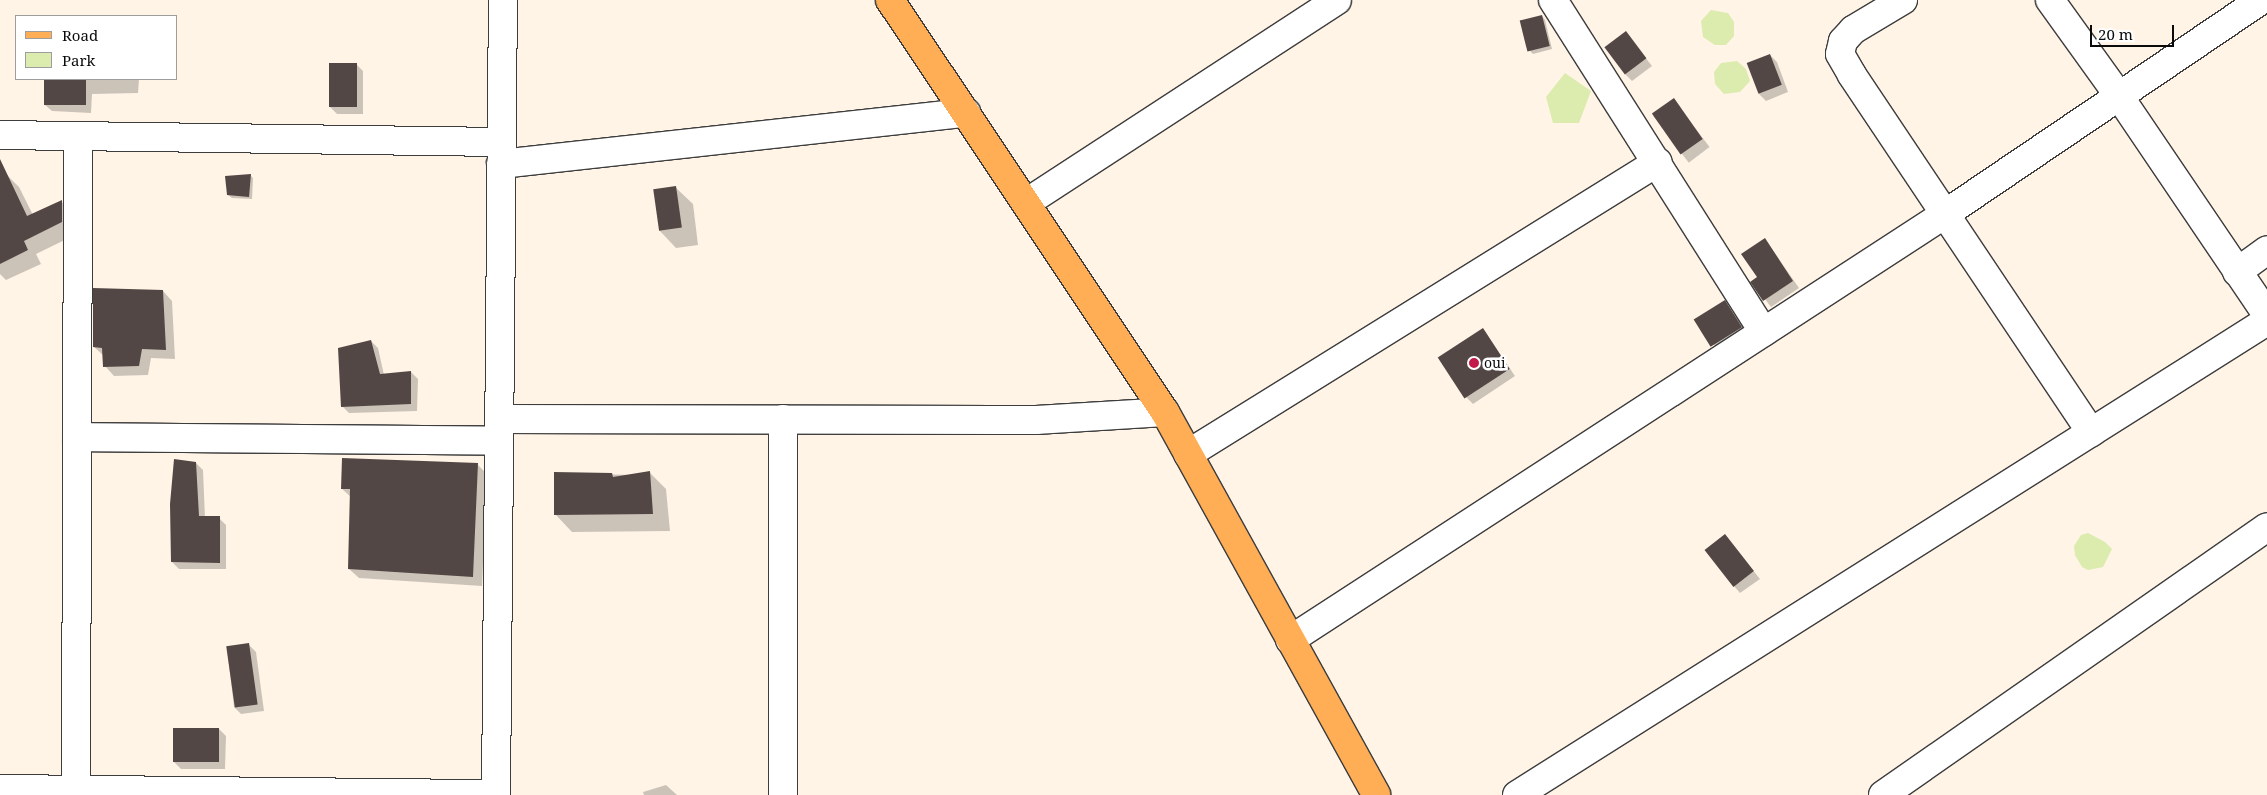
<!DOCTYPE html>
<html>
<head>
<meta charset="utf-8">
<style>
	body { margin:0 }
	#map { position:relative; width:2267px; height:795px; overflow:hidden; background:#fff4e6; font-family:"Noto Serif",serif }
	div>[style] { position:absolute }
	.green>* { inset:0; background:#dcebae }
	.shadow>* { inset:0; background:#0003; transform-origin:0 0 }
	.building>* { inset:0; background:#534745; transform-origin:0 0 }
	.roads { filter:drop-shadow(1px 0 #3d3d3d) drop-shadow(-1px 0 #3d3d3d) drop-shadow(0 1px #3d3d3d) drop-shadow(0 -1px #3d3d3d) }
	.minor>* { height:28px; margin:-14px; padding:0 14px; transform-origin:14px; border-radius:14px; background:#fff }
	.primary>* { height:28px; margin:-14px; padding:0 14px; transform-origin:14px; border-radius:14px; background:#ffae56 }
	.dots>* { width:14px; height:14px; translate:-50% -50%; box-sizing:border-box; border:2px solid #fff; border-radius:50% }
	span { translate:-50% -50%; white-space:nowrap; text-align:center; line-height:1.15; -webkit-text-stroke:5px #fff; paint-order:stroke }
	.poi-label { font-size:14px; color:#0a0a0a }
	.left { translate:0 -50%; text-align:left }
	.legend { position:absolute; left:15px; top:15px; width:162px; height:65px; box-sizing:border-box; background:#fff; border:1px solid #9d9d9d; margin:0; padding:6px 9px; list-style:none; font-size:15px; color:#0a0a0a }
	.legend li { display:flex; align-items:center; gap:10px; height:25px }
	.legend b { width:25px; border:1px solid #9d9d9d }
	.scale { position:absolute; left:2090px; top:25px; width:84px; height:22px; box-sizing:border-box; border:2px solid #0a0a0a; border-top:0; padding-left:6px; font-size:15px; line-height:18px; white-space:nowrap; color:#0a0a0a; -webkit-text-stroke:4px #fff; paint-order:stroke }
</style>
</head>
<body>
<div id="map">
	<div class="green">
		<div style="clip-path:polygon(1711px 10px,1728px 13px,1734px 22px,1734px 36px,1726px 45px,1715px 45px,1703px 37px,1701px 21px)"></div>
		<div style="clip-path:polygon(1737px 61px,1746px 69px,1750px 81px,1740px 92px,1724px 94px,1715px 84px,1714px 72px,1721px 63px)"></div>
		<div style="clip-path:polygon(1565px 73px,1591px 91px,1579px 123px,1553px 123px,1546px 97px)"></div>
		<div style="clip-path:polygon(2088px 533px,2105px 542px,2112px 549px,2103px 567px,2088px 570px,2082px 567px,2075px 555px,2074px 546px,2081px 535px)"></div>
	</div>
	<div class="shadow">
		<div style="clip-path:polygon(1542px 16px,1545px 20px,1552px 49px,1533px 54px,1530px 51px,1522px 21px)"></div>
		<div style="clip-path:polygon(1626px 33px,1652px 66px,1632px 81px,1625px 74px)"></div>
		<div style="clip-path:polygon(1770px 55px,1777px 62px,1788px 92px,1766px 101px,1759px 94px)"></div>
		<div style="clip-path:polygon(356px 64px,363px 71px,363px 114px,337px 114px,330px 107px)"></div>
		<div style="clip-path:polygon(45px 79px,139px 79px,138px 93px,92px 94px,91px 113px,52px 111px,45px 105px)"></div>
		<div style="left:1674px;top:100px;width:59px;height:26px;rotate:53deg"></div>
		<div style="clip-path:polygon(6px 174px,19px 187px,33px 215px,62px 202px,75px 215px,75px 235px,36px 254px,41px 264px,6px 280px,0 274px,0 175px)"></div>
		<div style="clip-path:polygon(250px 175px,253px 178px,252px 199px,232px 198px,228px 195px)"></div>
		<div style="clip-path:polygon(675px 187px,693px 204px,698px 245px,676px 248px,659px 230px)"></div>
		<div style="clip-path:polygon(1765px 239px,1799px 288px,1771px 307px,1752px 282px,1758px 277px)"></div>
		<div style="clip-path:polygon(163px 291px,172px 301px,175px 359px,151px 358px,148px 375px,114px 376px,105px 366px,104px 356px,94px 347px)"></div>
		<div style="left:1725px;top:302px;width:39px;height:34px;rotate:54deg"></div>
		<div style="clip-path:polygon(1483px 329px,1515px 376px,1473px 404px,1466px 397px)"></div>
		<div style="clip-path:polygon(371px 341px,378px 348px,384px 375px,411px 372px,418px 379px,417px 411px,349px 413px,342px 406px)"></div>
		<div style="clip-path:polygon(196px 463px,203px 470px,205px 518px,219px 518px,226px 525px,226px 569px,179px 569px,172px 562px)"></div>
		<div style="clip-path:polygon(477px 464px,487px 474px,482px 586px,359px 578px,349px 569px,351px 497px,342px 489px)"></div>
		<div style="clip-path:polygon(649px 472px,666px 489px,670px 531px,572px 532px,555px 514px,555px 473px,634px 475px)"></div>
		<div style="clip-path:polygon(1725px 536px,1760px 579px,1740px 593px,1734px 586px)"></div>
		<div style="clip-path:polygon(249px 645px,256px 652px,264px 711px,241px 714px,234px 707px,227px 648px)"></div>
		<div style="clip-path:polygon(219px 729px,226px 736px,225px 769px,181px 769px,174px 762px)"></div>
		<div style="clip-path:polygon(666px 785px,677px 795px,644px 795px,643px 792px)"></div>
	</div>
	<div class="building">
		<div style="left:1542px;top:15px;width:32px;height:23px;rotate:76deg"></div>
		<div style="left:1626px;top:31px;width:34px;height:27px;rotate:53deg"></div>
		<div style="left:1770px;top:54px;width:33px;height:25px;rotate:69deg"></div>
		<div style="left:329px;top:63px;width:28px;height:44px"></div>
		<div style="left:44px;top:79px;width:42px;height:26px"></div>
		<div style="left:1674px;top:98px;width:50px;height:27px;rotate:55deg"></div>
		<div style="clip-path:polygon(0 159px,27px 216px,62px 200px,62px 222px,24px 241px,28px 250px,0 264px)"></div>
		<div style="clip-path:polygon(251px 174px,249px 197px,227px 195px,225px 176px)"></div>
		<div style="left:676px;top:186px;width:42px;height:23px;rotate:82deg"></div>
		<div style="clip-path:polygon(1765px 238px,1793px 281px,1763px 301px,1750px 282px,1757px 277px,1741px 254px)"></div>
		<div style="clip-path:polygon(93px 288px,163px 290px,166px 350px,142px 349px,139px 366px,103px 367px,102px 348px,93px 347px)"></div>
		<div style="left:1725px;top:300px;width:32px;height:37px;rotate:58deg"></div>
		<div style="left:1483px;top:328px;width:49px;height:54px;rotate:57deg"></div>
		<div style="clip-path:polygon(371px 340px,380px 374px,411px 371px,411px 404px,341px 407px,338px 348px)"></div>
		<div style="clip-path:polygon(342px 458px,478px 463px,473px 577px,348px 569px,350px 489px,341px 489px)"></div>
		<div style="clip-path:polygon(174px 459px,196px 462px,199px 516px,220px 516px,220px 563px,171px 562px,170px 504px)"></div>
		<div style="clip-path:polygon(650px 471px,653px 514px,554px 515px,554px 472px,612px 473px,613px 477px)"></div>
		<div style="left:1725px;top:534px;width:47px;height:26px;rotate:52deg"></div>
		<div style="left:249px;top:643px;width:62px;height:23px;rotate:82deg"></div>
		<div style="left:173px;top:728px;width:46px;height:34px"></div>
	</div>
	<div class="roads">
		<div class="minor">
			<div style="left:1553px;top:0;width:393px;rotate:57.6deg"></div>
			<div style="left:1903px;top:0;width:58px;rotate:149deg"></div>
			<div style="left:1853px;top:30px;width:15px;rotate:132deg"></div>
			<div style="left:1843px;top:41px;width:13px;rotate:103deg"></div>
			<div style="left:1840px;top:54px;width:24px;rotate:60deg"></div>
			<div style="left:1852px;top:75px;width:430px;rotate:56.2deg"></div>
			<div style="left:2050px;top:0;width:118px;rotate:54.3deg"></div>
			<div style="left:2119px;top:96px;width:264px;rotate:55.9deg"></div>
			<div style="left:0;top:135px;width:501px;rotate:0.8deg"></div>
			<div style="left:501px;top:164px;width:468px;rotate:-6.3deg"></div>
			<div style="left:1026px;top:203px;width:371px;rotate:-33.1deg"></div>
			<div style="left:2237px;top:272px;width:37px;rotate:-36deg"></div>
			<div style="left:499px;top:419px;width:537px;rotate:0.11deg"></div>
			<div style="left:1036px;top:420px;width:129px;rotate:-3.5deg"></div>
			<div style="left:783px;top:419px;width:376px;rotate:90deg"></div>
			<div style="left:77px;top:437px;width:422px;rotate:0.5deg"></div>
			<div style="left:1188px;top:454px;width:553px;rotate:-31.85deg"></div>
			<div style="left:1290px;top:640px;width:781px;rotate:-33.04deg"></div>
			<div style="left:1945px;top:214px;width:382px;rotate:-34.1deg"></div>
			<div style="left:0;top:789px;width:496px;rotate:0.6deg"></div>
			<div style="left:76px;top:790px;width:654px;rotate:-89.82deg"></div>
			<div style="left:496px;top:795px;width:795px;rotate:-89.5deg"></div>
			<div style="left:1517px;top:795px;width:887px;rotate:-32.29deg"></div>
			<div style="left:1883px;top:795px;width:468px;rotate:-34.9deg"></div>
		</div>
		<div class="primary">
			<div style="left:890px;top:0;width:495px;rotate:56.3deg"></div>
			<div style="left:1165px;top:412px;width:437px;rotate:61.1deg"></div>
		</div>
	</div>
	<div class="dots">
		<div style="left:1474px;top:363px;background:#c21949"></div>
	</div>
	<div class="poi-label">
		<span class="left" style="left:1484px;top:363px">oui</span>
	</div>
	<ul class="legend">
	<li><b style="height:6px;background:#ffae56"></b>Road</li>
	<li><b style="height:14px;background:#dcebae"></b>Park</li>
	</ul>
	<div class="scale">20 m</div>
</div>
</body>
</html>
